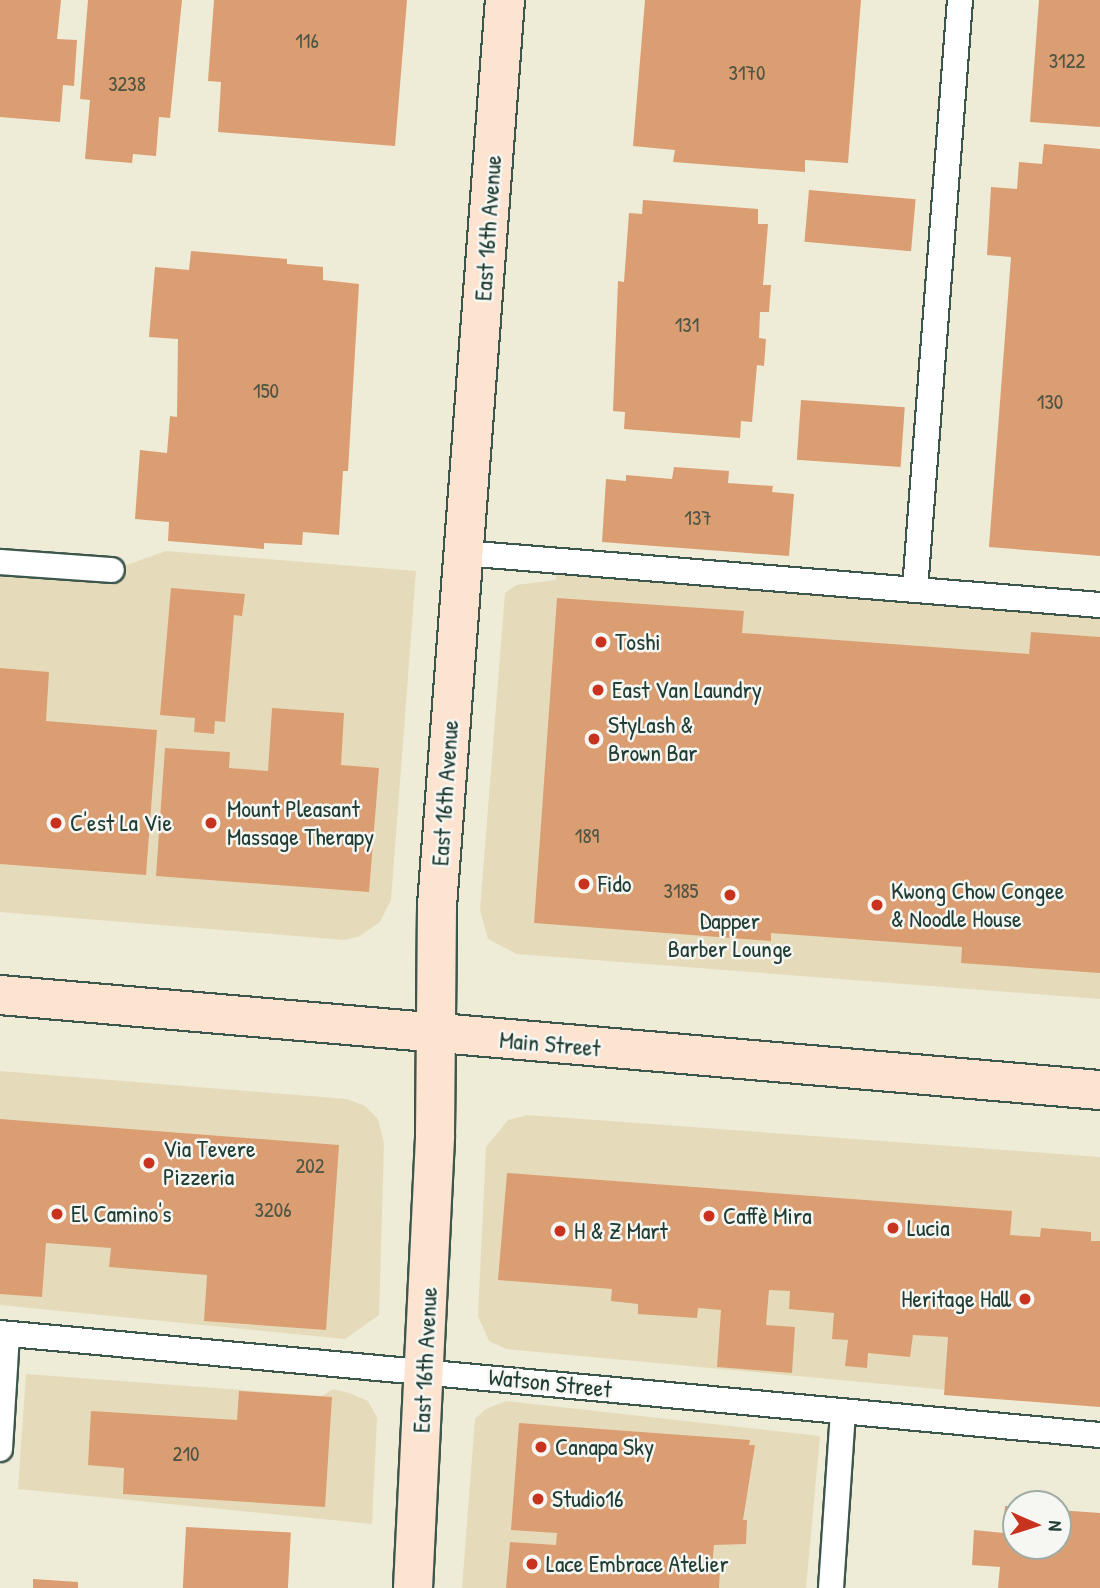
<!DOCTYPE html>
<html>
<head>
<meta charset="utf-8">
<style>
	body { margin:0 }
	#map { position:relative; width:1100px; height:1588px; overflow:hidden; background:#eeebd7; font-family:"Patrick Hand",sans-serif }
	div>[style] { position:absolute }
	.built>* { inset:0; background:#e5dbba }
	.building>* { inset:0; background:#db9e72; transform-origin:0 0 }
	.roads { filter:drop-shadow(2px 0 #3e574c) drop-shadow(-2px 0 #3e574c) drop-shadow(0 2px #3e574c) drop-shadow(0 -2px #3e574c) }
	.lane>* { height:24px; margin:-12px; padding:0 12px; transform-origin:12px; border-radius:12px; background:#fff }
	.secondary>* { height:38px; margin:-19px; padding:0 19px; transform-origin:19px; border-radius:19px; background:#fde4d1 }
	.dots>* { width:19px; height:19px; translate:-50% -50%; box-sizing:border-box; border:4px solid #f6f6f2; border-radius:50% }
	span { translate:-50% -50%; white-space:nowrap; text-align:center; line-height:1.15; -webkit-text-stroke:5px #f6f6f2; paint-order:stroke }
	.number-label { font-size:21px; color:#4e5544 }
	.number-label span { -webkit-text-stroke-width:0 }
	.street-label { font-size:24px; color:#1f3d34 }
	.poi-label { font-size:24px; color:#1f3d34 }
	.left { translate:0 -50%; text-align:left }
	.right { translate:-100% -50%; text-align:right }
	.north { position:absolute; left:1002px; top:1490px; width:70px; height:70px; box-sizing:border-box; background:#f6f6f2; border:2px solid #a0aca6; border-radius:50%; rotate:93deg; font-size:19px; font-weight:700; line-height:28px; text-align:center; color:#1f3d34 }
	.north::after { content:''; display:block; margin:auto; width:24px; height:32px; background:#c8321e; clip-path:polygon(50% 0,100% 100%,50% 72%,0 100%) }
</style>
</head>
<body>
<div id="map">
	<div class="built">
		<div style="clip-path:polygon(166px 551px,416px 571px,391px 900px,380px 922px,360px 936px,345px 940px,0 912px,0 562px,112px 570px)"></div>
		<div style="clip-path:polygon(558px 559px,1100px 605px,1100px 999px,517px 954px,488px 939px,480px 910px,505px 593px,516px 585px,556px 580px)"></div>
		<div style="clip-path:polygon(0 1071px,347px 1099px,365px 1106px,378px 1119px,384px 1143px,379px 1315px,345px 1339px,0 1305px)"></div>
		<div style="clip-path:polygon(528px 1115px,1100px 1157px,1100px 1404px,506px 1349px,489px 1341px,478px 1316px,486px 1147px,508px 1120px)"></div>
		<div style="clip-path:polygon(26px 1374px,322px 1396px,333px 1389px,349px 1393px,368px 1401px,377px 1418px,372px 1524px,18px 1489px)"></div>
		<div style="clip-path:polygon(506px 1401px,820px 1436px,806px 1588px,462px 1588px,475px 1419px,486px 1409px)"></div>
	</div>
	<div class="building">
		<div style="clip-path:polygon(0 0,61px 0,57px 39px,77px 40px,74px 86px,63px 85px,60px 122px,0 117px)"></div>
		<div style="clip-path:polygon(88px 0,182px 0,170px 118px,159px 117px,156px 156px,133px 154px,132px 163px,85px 159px,90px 100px,80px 99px)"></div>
		<div style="clip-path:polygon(214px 0,407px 0,395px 146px,218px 132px,221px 82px,208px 81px)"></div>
		<div style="clip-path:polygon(645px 0,861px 0,848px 163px,805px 160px,805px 172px,673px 162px,675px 150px,633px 146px)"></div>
		<div style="clip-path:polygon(1039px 0,1100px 0,1100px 127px,1030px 122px)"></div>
		<div style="clip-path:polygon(1044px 144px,1100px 149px,1100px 556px,989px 547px,1011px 257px,987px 255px,991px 187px,1017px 189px,1019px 162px,1042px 164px)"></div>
		<div style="left:809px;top:190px;width:107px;height:52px;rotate:5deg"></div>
		<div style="clip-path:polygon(643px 200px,758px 209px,758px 224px,768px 224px,763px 285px,771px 285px,769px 312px,760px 312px,759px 338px,766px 339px,764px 366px,757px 365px,752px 422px,741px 421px,740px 438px,624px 429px,625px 412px,613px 411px,618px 281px,624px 282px,629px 213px,642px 214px)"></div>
		<div style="clip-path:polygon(191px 251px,287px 259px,287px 264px,323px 267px,323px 280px,359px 284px,348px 471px,343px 471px,339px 535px,303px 532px,302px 545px,264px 543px,264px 549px,168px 541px,169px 522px,135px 519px,140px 450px,167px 453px,170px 416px,177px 417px,178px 339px,149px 337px,155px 267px,189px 270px)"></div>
		<div style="left:801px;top:400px;width:104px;height:60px;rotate:4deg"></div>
		<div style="clip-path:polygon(674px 467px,729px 471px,728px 483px,773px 486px,772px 492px,794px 494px,789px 556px,602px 542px,606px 479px,626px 481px,626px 475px,672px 479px)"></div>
		<div style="clip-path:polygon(171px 588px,245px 594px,242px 616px,234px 615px,225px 722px,215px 721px,214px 734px,194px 732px,195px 718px,160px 715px)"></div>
		<div style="clip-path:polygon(557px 598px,744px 611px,742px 633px,1029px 654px,1031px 632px,1100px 637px,1100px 973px,961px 963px,962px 947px,771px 933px,771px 941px,534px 923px)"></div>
		<div style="clip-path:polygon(0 668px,49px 672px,46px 721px,157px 730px,146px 875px,0 864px)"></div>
		<div style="clip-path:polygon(272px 708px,344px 713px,341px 765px,379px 768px,369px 892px,156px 876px,165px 748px,230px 752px,229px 768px,268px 771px)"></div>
		<div style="clip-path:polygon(0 1119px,339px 1145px,326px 1330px,204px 1321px,207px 1275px,109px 1267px,111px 1248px,46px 1243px,42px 1297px,0 1294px)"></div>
		<div style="clip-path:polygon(507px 1173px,1012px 1211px,1010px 1235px,1040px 1237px,1041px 1228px,1091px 1232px,1091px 1241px,1100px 1241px,1100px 1407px,944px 1395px,948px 1337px,913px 1335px,910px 1357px,868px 1353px,867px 1368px,845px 1366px,848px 1340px,832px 1339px,834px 1313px,789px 1309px,790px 1291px,769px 1290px,766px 1325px,795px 1327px,792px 1373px,717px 1367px,721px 1310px,698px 1308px,697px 1318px,638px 1314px,638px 1304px,611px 1301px,612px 1289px,498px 1280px)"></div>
		<div style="clip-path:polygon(239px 1391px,332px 1397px,325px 1507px,123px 1494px,124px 1468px,88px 1465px,91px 1411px,237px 1420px)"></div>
		<div style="clip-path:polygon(519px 1423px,750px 1440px,749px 1445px,755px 1445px,743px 1520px,747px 1520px,746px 1544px,714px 1545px,712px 1567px,720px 1568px,719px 1588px,506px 1588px,510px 1542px,556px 1545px,557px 1533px,511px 1530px)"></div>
		<div style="clip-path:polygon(1005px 1506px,1016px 1506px,1016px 1546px,1058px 1546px,1058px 1510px,1100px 1513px,1100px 1588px,998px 1588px,1000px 1567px,972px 1565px,974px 1530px,1003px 1533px)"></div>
		<div style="left:186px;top:1527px;width:105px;height:61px;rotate:3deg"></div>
		<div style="clip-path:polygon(33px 1579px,78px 1582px,78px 1588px,33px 1588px)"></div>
	</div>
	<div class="roads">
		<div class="lane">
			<div style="left:463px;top:553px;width:639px;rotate:4.67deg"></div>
			<div style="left:0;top:562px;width:112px;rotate:4.1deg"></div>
			<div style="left:915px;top:589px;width:591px;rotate:-85.63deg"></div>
			<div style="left:0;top:1333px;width:1105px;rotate:5.3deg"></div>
			<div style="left:0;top:1449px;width:115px;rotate:-86.5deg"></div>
			<div style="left:831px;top:1588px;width:175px;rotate:-86.1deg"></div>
		</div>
		<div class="secondary">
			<div style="left:0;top:995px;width:1104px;rotate:4.94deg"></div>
			<div style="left:413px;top:1588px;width:453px;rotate:-87.2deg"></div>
			<div style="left:435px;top:1136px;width:230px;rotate:-89.5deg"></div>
			<div style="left:437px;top:906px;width:909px;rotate:-85.71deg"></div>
		</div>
	</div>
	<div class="dots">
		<div style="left:601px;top:642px;background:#c8321e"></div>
		<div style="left:598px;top:690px;background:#c8321e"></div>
		<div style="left:594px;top:739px;background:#c8321e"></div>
		<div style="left:56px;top:823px;background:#c8321e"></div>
		<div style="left:211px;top:823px;background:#c8321e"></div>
		<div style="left:584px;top:884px;background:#c8321e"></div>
		<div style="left:730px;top:895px;background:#c8321e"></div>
		<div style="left:877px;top:905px;background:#c8321e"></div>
		<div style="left:149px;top:1163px;background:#c8321e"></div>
		<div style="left:57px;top:1214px;background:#c8321e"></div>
		<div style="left:709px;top:1216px;background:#c8321e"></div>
		<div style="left:893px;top:1228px;background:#c8321e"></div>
		<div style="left:560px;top:1231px;background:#c8321e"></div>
		<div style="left:1025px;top:1299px;background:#c8321e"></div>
		<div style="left:541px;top:1447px;background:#c8321e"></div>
		<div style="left:538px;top:1499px;background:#c8321e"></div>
		<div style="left:532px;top:1564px;background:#c8321e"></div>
	</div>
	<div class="number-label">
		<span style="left:307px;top:41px">116</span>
		<span style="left:1067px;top:61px">3122</span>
		<span style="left:747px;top:73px">3170</span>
		<span style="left:127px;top:84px">3238</span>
		<span style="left:687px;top:325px">131</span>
		<span style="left:266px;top:391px">150</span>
		<span style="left:1050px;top:402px">130</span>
		<span style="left:698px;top:518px">137</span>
		<span style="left:587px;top:836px">189</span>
		<span style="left:681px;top:891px">3185</span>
		<span style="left:310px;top:1166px">202</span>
		<span style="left:273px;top:1210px">3206</span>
		<span style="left:186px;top:1454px">210</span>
	</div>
	<div class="street-label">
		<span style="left:488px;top:228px;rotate:-86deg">East 16th Avenue</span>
		<span style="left:445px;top:793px;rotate:-86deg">East 16th Avenue</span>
		<span style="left:550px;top:1044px;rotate:5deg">Main Street</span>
		<span style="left:425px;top:1360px;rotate:-87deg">East 16th Avenue</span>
		<span style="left:550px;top:1383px;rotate:6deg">Watson Street</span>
	</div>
	<div class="poi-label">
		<span class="left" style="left:615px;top:642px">Toshi</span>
		<span class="left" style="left:612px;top:690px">East Van Laundry</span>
		<span class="left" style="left:608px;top:739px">StyLash &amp;<br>Brown Bar</span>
		<span class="left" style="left:227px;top:823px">Mount Pleasant<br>Massage Therapy</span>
		<span class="left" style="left:70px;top:823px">C'est La Vie</span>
		<span class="left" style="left:598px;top:884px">Fido</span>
		<span class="left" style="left:891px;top:905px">Kwong Chow Congee<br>&amp; Noodle House</span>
		<span style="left:730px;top:935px">Dapper<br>Barber Lounge</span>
		<span class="left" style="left:163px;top:1163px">Via Tevere<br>Pizzeria</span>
		<span class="left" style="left:71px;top:1214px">El Camino's</span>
		<span class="left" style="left:723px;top:1216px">Caffè Mira</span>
		<span class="left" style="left:907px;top:1228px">Lucia</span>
		<span class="left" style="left:574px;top:1231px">H &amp; Z Mart</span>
		<span class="right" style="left:1011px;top:1299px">Heritage Hall</span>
		<span class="left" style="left:555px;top:1447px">Canapa Sky</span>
		<span class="left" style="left:552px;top:1499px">Studio16</span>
		<span class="left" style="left:546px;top:1564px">Lace Embrace Atelier</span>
	</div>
	<div class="north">N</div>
</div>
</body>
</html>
